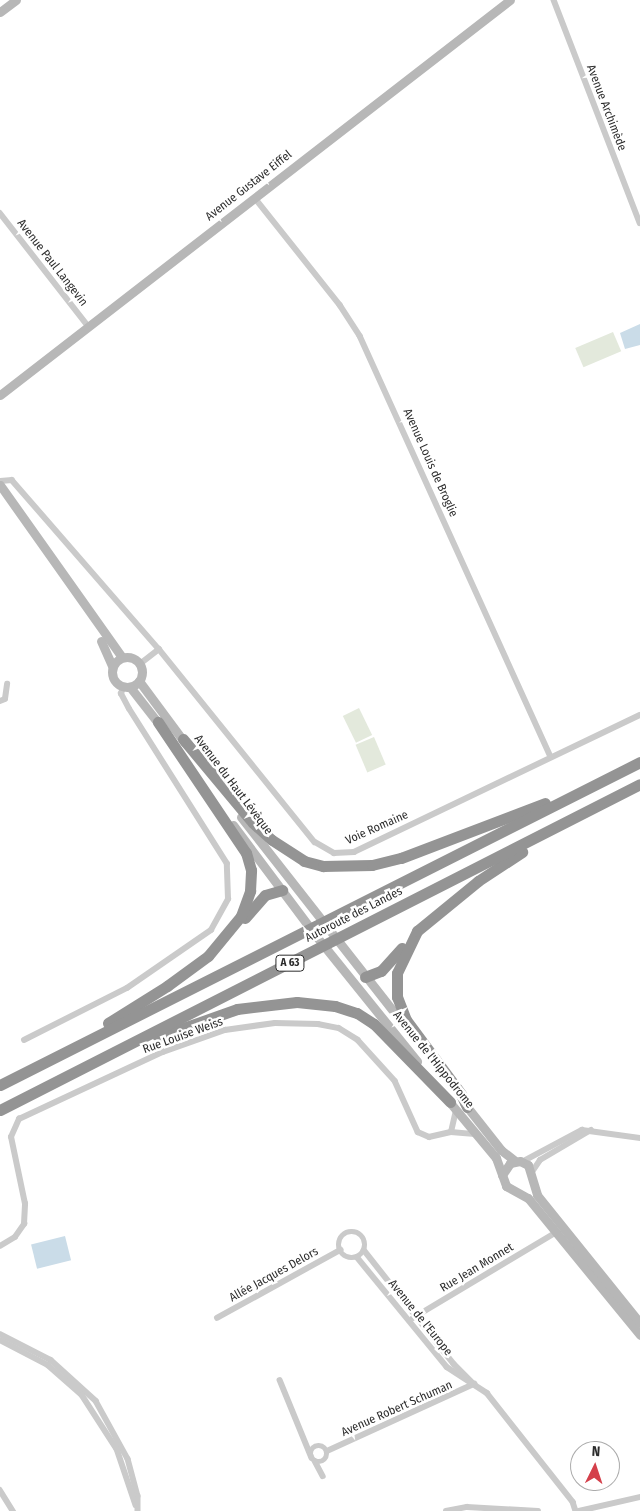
<!DOCTYPE html>
<html>
<head>
<meta charset="utf-8">
<style>
	body { margin:0 }
	#map { position:relative; width:640px; height:1511px; overflow:hidden; background:#fff; font-family:"Fira Sans Condensed",sans-serif }
	div>[style] { position:absolute }
	.green>* { inset:0; background:#e3e9dc; transform-origin:0 0 }
	.water>* { inset:0; background:#cadce8; transform-origin:0 0 }
	.street>* { height:5.5px; margin:-2.75px; padding:0 2.75px; transform-origin:2.75px; border-radius:2.75px; background:#cacaca }
	.street>.ring { margin:-2.75px; padding:0; box-sizing:content-box; background:none; border:5.5px solid #cacaca; border-radius:50% }
	.secondary>* { height:9px; margin:-4.5px; padding:0 4.5px; transform-origin:4.5px; border-radius:4.5px; background:#b7b7b7 }
	.secondary>.ring { margin:-4.5px; padding:0; box-sizing:content-box; background:none; border:9px solid #b7b7b7; border-radius:50% }
	.highway>* { height:11px; margin:-5.5px; padding:0 5.5px; transform-origin:5.5px; border-radius:5.5px; background:#949494 }
	span { translate:-50% -50%; white-space:nowrap; text-align:center; line-height:1.15; -webkit-text-stroke:5px #fff; paint-order:stroke }
	.shield-label span { padding:1px 4px; background:#fff; border:1px solid; border-radius:4px; -webkit-text-stroke-width:0 }
	.shield-label { font-size:11px; color:#2d2d2d; font-weight:700 }
	.street-label { font-size:12px; color:#2d2d2d }
	.north { position:absolute; left:570px; top:1441px; width:50px; height:50px; box-sizing:border-box; background:#fff; border:1px solid #ababab; border-radius:50%; rotate:4deg; font-size:14px; font-weight:700; line-height:20px; text-align:center; color:#2d2d2d }
	.north::after { content:''; display:block; margin:auto; width:18px; height:22px; background:#d4404b; clip-path:polygon(50% 0,100% 100%,50% 72%,0 100%) }
</style>
</head>
<body>
<div id="map">
	<div class="green">
		<div style="left:613px;top:332px;width:21px;height:41px;rotate:67deg"></div>
		<div style="left:359px;top:708px;width:30px;height:18px;rotate:64deg"></div>
		<div style="left:374px;top:737px;width:30px;height:20px;rotate:67deg"></div>
	</div>
	<div class="water">
		<div style="clip-path:polygon(640px 324px,640px 345px,625px 349px,620px 333px)"></div>
		<div style="left:65px;top:1236px;width:25px;height:35px;rotate:76deg"></div>
	</div>
	<div class="street">
		<div style="left:554px;top:0;width:239px;rotate:68.9deg"></div>
		<div style="left:255px;top:198px;width:137px;rotate:51.5deg"></div>
		<div style="left:340px;top:305px;width:37px;rotate:57deg"></div>
		<div style="left:360px;top:336px;width:462px;rotate:65.6deg"></div>
		<div style="left:0;top:213px;width:145px;rotate:52deg"></div>
		<div style="left:0;top:481px;width:12px;rotate:-5deg"></div>
		<div style="left:12px;top:480px;width:224px;rotate:49deg"></div>
		<div style="left:140px;top:664px;width:24px;rotate:-38deg"></div>
		<div style="left:159px;top:649px;width:248px;rotate:51.1deg"></div>
		<div style="left:315px;top:842px;width:22px;rotate:30deg"></div>
		<div style="left:334px;top:853px;width:20px;rotate:-3deg"></div>
		<div style="left:354px;top:852px;width:317px;rotate:-25.6deg"></div>
		<div style="left:0;top:701px;width:5px;rotate:-22deg"></div>
		<div style="left:5px;top:699px;width:15px;rotate:-82deg"></div>
		<div style="left:24px;top:1040px;width:115px;rotate:-26.8deg"></div>
		<div style="left:127px;top:988px;width:102px;rotate:-34.6deg"></div>
		<div style="left:211px;top:930px;width:35px;rotate:-61deg"></div>
		<div style="left:228px;top:899px;width:35px;rotate:-92deg"></div>
		<div style="left:227px;top:864px;width:183px;rotate:-122.3deg"></div>
		<div style="left:129px;top:709px;width:17px;rotate:-118deg"></div>
		<div style="left:121px;top:694px;width:7px;rotate:-74deg"></div>
		<div style="left:451px;top:1132px;width:22px;rotate:-77deg"></div>
		<div style="left:522px;top:1162px;width:68px;rotate:-28.1deg"></div>
		<div style="left:582px;top:1130px;width:59px;rotate:7.9deg"></div>
		<div style="left:532px;top:1172px;width:14px;rotate:-56deg"></div>
		<div style="left:540px;top:1160px;width:59px;rotate:-30.5deg"></div>
		<div class="ring" style="left:339px;top:1232px;width:20.5px;height:20.5px"></div>
		<div style="left:0;top:1246px;width:17px;rotate:-31deg"></div>
		<div style="left:15px;top:1237px;width:16px;rotate:-55deg"></div>
		<div style="left:24px;top:1224px;width:20px;rotate:-87deg"></div>
		<div style="left:25px;top:1204px;width:68px;rotate:-101.8deg"></div>
		<div style="left:11px;top:1137px;width:20px;rotate:-66deg"></div>
		<div style="left:19px;top:1119px;width:159px;rotate:-25deg"></div>
		<div style="left:163px;top:1052px;width:66px;rotate:-19.5deg"></div>
		<div style="left:225px;top:1030px;width:50px;rotate:-8deg"></div>
		<div style="left:275px;top:1023px;width:43px;rotate:1.3deg"></div>
		<div style="left:318px;top:1024px;width:21px;rotate:11deg"></div>
		<div style="left:339px;top:1028px;width:22px;rotate:32deg"></div>
		<div style="left:358px;top:1040px;width:55px;rotate:47.9deg"></div>
		<div style="left:395px;top:1081px;width:56px;rotate:65.7deg"></div>
		<div style="left:418px;top:1132px;width:12px;rotate:24deg"></div>
		<div style="left:429px;top:1137px;width:23px;rotate:-13deg"></div>
		<div style="left:451px;top:1132px;width:24px;rotate:5deg"></div>
		<div style="left:364px;top:1250px;width:145px;rotate:51.7deg"></div>
		<div style="left:454px;top:1364px;width:28px;rotate:45deg"></div>
		<div style="left:357px;top:1257px;width:142px;rotate:50.7deg"></div>
		<div style="left:447px;top:1367px;width:48px;rotate:33deg"></div>
		<div style="left:487px;top:1393px;width:139px;rotate:51.7deg"></div>
		<div style="left:573px;top:1502px;width:9px;rotate:72deg"></div>
		<div style="left:217px;top:1318px;width:141px;rotate:-28.9deg"></div>
		<div style="left:413px;top:1318px;width:165px;rotate:-30.9deg"></div>
		<div style="left:0;top:1334px;width:57px;rotate:27deg"></div>
		<div style="left:51px;top:1360px;width:61px;rotate:42.3deg"></div>
		<div style="left:96px;top:1401px;width:66px;rotate:61.1deg"></div>
		<div style="left:128px;top:1459px;width:38px;rotate:75deg"></div>
		<div style="left:138px;top:1496px;width:15px;rotate:90deg"></div>
		<div style="left:0;top:1340px;width:54px;rotate:27.5deg"></div>
		<div style="left:48px;top:1365px;width:45px;rotate:41.4deg"></div>
		<div style="left:82px;top:1395px;width:64px;rotate:57.1deg"></div>
		<div style="left:117px;top:1449px;width:59px;rotate:71.3deg"></div>
		<div style="left:280px;top:1380px;width:84px;rotate:67.7deg"></div>
		<div class="ring" style="left:311px;top:1446px;width:10.5px;height:10.5px"></div>
		<div style="left:327px;top:1451px;width:162px;rotate:-24.5deg"></div>
		<div style="left:315px;top:1461px;width:17px;rotate:62deg"></div>
		<div style="left:0;top:1490px;width:25px;rotate:58deg"></div>
		<div style="left:446px;top:1511px;width:21px;rotate:-11deg"></div>
		<div style="left:467px;top:1507px;width:71px;rotate:3.2deg"></div>
		<div style="left:579px;top:1511px;width:63px;rotate:-12.9deg"></div>
	</div>
	<div class="secondary">
		<div style="left:0;top:12px;width:20px;rotate:-37deg"></div>
		<div style="left:0;top:395px;width:645px;rotate:-37.76deg"></div>
		<div style="left:0;top:485px;width:211px;rotate:54.7deg"></div>
		<div style="left:101px;top:641px;width:27px;rotate:66deg"></div>
		<div class="ring" style="left:112px;top:657px;width:21px;height:21px"></div>
		<div style="left:139px;top:681px;width:77px;rotate:53.4deg"></div>
		<div style="left:130px;top:687px;width:52px;rotate:52deg"></div>
		<div style="left:241px;top:817px;width:269px;rotate:51.9deg"></div>
		<div style="left:233px;top:825px;width:139px;rotate:53.2deg"></div>
		<div style="left:316px;top:936px;width:161px;rotate:51.1deg"></div>
		<div style="left:447px;top:1099px;width:77px;rotate:50.3deg"></div>
		<div style="left:496px;top:1158px;width:30px;rotate:70deg"></div>
		<div style="left:506px;top:1186px;width:25px;rotate:29deg"></div>
		<div style="left:528px;top:1198px;width:177px;rotate:50.7deg"></div>
		<div style="left:464px;top:1103px;width:60px;rotate:51.8deg"></div>
		<div style="left:501px;top:1150px;width:18px;rotate:38deg"></div>
		<div style="left:502px;top:1175px;width:14px;rotate:-56deg"></div>
		<div style="left:510px;top:1163px;width:10px;rotate:-11deg"></div>
		<div style="left:520px;top:1161px;width:9px;rotate:27deg"></div>
		<div style="left:528px;top:1165px;width:31px;rotate:73deg"></div>
		<div style="left:537px;top:1195px;width:164px;rotate:51.2deg"></div>
	</div>
	<div class="highway">
		<div style="left:183px;top:739px;width:109px;rotate:50.2deg"></div>
		<div style="left:253px;top:823px;width:25px;rotate:42deg"></div>
		<div style="left:272px;top:840px;width:38px;rotate:33deg"></div>
		<div style="left:304px;top:861px;width:20px;rotate:15deg"></div>
		<div style="left:323px;top:866px;width:49px;rotate:-1.2deg"></div>
		<div style="left:372px;top:865px;width:30px;rotate:-14deg"></div>
		<div style="left:401px;top:858px;width:154px;rotate:-20.9deg"></div>
		<div style="left:245px;top:918px;width:30px;rotate:-49deg"></div>
		<div style="left:265px;top:895px;width:18px;rotate:-16deg"></div>
		<div style="left:365px;top:977px;width:17px;rotate:-21deg"></div>
		<div style="left:381px;top:971px;width:31px;rotate:-48deg"></div>
		<div style="left:108px;top:1023px;width:70px;rotate:-32.1deg"></div>
		<div style="left:167px;top:986px;width:51px;rotate:-36.2deg"></div>
		<div style="left:208px;top:956px;width:52px;rotate:-50.5deg"></div>
		<div style="left:241px;top:916px;width:27px;rotate:-70deg"></div>
		<div style="left:250px;top:891px;width:21px;rotate:-87deg"></div>
		<div style="left:251px;top:870px;width:18px;rotate:-106deg"></div>
		<div style="left:246px;top:853px;width:158px;rotate:-123.9deg"></div>
		<div style="left:158px;top:1037px;width:84px;rotate:-19.5deg"></div>
		<div style="left:237px;top:1009px;width:60px;rotate:-6.7deg"></div>
		<div style="left:297px;top:1002px;width:38px;rotate:6deg"></div>
		<div style="left:335px;top:1006px;width:23px;rotate:18deg"></div>
		<div style="left:357px;top:1013px;width:20px;rotate:33deg"></div>
		<div style="left:374px;top:1024px;width:109px;rotate:45.7deg"></div>
		<div style="left:0;top:1085px;width:717px;rotate:-26.78deg"></div>
		<div style="left:467px;top:1107px;width:14px;rotate:-115deg"></div>
		<div style="left:461px;top:1094px;width:92px;rotate:-126.6deg"></div>
		<div style="left:406px;top:1020px;width:25px;rotate:-111deg"></div>
		<div style="left:397px;top:997px;width:24px;rotate:-90deg"></div>
		<div style="left:397px;top:973px;width:47px;rotate:-64.5deg"></div>
		<div style="left:417px;top:931px;width:79px;rotate:-39.3deg"></div>
		<div style="left:478px;top:881px;width:53px;rotate:-33.4deg"></div>
		<div style="left:0;top:1110px;width:718px;rotate:-26.99deg"></div>
	</div>
	<div class="shield-label">
		<span style="left:290px;top:963px">A 63</span>
	</div>
	<div class="street-label">
		<span style="left:606px;top:108px;rotate:69deg">Avenue Archimède</span>
		<span style="left:249px;top:186px;rotate:-38deg">Avenue Gustave Eiffel</span>
		<span style="left:52px;top:263px;rotate:52deg">Avenue Paul Langevin</span>
		<span style="left:430px;top:463px;rotate:66deg">Avenue Louis de Broglie</span>
		<span style="left:233px;top:785px;rotate:53deg">Avenue du Haut Lévèque</span>
		<span style="left:377px;top:828px;rotate:-24deg">Voie Romaine</span>
		<span style="left:354px;top:915px;rotate:-27deg">Autoroute des Landes</span>
		<span style="left:183px;top:1036px;rotate:-20deg">Rue Louise Weiss</span>
		<span style="left:433px;top:1060px;rotate:51deg">Avenue de l'Hippodrome</span>
		<span style="left:477px;top:1268px;rotate:-31deg">Rue Jean Monnet</span>
		<span style="left:274px;top:1275px;rotate:-29deg">Allée Jacques Delors</span>
		<span style="left:420px;top:1318px;rotate:51deg">Avenue de l'Europe</span>
		<span style="left:397px;top:1409px;rotate:-24deg">Avenue Robert Schuman</span>
	</div>
	<div class="north">N</div>
</div>
</body>
</html>
